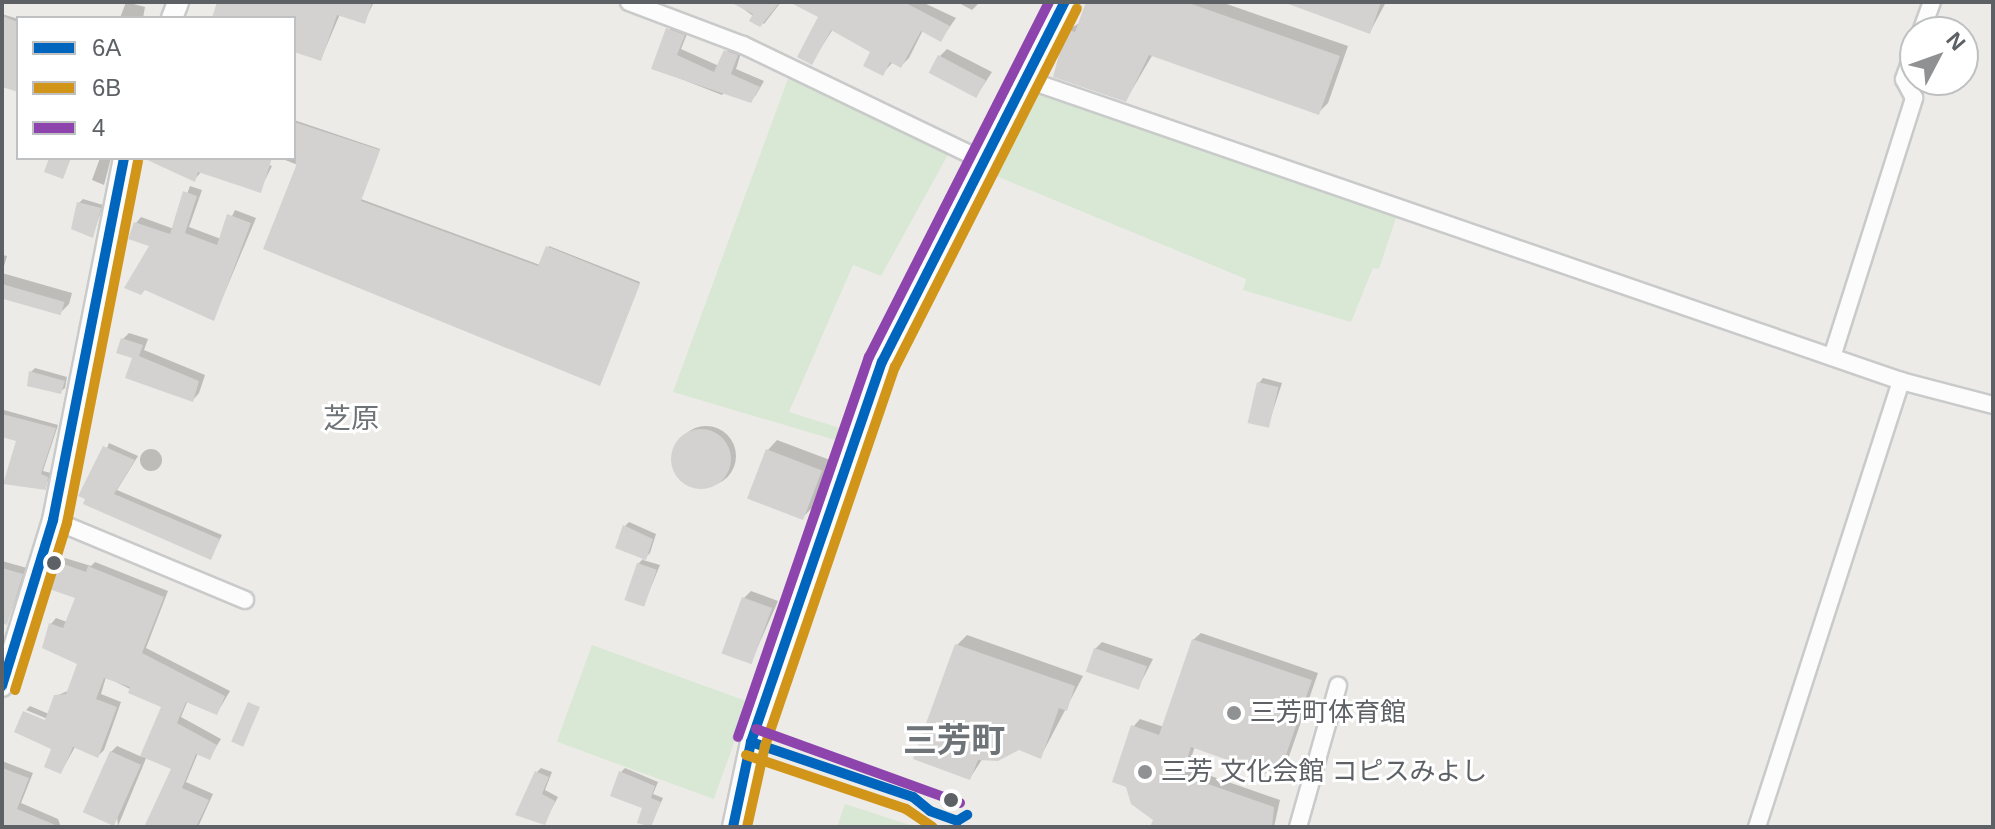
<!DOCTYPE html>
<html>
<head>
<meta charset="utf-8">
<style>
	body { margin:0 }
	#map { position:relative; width:1995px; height:829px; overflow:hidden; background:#edebe8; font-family:Helvetica,"Noto Sans JP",sans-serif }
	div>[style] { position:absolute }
	.green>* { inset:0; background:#d8e8d4; transform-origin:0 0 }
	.shadow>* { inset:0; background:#0003; transform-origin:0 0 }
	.round { border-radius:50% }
	.building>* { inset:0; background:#d3d2d1; transform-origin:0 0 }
	.roads { filter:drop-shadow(2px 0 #c9caca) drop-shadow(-2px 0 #c9caca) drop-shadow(0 2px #c9caca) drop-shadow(0 -2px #c9caca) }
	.minor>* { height:16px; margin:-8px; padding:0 8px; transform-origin:8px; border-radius:8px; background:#fcfcfc }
	.tertiary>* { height:20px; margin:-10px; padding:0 10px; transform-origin:10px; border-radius:10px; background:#fcfcfc }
	.bus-1>* { height:10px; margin:-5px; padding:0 5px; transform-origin:5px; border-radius:5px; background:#0065bd }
	.bus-2>* { height:10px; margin:-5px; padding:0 5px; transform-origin:5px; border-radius:5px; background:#d09519 }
	.bus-3>* { height:10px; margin:-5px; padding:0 5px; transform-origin:5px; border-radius:5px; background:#8e44ad }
	.dots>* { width:22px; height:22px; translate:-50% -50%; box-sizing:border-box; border:4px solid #fff; border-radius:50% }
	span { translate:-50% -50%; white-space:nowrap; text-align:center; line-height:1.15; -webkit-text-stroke:6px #fff; paint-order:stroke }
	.poi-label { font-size:26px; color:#5d6165 }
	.left { translate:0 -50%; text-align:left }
	.neighbourhood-label { font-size:28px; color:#6e7377 }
	.district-label { font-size:34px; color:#6e7377; font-weight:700 }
	.frame { position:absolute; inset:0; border:4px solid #5d6165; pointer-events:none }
	.legend { position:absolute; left:16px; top:16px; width:280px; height:144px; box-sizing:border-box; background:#fff; border:2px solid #bec0c1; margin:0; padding:10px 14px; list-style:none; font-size:24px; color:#5d6165 }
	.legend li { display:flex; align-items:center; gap:16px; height:40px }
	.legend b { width:40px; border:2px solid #bec0c1 }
	.north { position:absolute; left:1899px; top:16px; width:80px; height:80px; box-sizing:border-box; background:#fff; border:2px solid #bec0c1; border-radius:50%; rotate:49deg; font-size:22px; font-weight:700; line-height:32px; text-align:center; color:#5d6165 }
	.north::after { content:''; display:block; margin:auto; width:28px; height:36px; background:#8f9193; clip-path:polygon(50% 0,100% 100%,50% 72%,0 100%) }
</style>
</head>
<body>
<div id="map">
	<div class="green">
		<div style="clip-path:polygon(789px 76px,950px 151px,881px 276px,853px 265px,789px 412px,846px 430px,842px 442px,673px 392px)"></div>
		<div style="clip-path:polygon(1034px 88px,1398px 212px,1379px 269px,1373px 268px,1351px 322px,1243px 290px,1246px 279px,991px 174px)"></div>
		<div style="left:592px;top:645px;width:167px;height:103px;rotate:20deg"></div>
		<div style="clip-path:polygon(845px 804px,916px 827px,837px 827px)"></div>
	</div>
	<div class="shadow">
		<div style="clip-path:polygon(126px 2px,145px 7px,143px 18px,120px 18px)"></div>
		<div style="clip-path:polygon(222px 2px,374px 2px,364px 22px,340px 14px,321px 59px,294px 50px,294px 18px,215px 18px)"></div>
		<div style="clip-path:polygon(734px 2px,781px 2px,764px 24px)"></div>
		<div style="clip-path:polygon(794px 2px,922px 2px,956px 18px,941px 39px,923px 30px,909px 58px,901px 66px,893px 62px,883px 73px,873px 51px,833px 29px,812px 62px,821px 16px)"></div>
		<div style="clip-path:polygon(957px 2px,980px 2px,972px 10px)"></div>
		<div style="clip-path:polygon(1088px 2px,1221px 2px,1348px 46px,1328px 103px,1319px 112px,1153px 54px,1126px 100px,1068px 30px,1081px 22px)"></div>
		<div style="clip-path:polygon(1284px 2px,1386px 2px,1370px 32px)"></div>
		<div style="left:2px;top:14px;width:17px;height:71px;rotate:17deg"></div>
		<div style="clip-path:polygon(673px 23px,689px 29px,681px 49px,719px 66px,731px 45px,742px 50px,736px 69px,764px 81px,756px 95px,751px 100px,727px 89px,722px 95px,653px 68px)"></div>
		<div style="clip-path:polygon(947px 49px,992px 72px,977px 95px,940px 56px)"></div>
		<div style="clip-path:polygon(294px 120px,380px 149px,361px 199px,540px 265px,549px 246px,640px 282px,601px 382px,298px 165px,280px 158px,294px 158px)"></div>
		<div style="clip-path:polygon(100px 158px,111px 158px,104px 185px,92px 180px)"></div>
		<div style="clip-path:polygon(151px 158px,249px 158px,272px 166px,260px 190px,202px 171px,194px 180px)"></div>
		<div style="clip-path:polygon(190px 186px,202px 190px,189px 227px,221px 239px,235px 210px,256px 218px,214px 318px,136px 223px,141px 217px,174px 229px)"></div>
		<div style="clip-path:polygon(83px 199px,103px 205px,93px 235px,79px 203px)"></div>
		<div style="clip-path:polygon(2px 255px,7px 256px,2px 273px,72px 293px,69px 304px,60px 313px,2px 296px)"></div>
		<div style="clip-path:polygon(129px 333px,148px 339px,144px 350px,205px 375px,199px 393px,193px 400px,134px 356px,122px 340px)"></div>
		<div style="clip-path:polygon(35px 368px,67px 377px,65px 388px,61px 391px,31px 372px)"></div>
		<div style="clip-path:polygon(1263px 378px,1282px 383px,1268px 426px,1259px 383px)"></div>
		<div style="clip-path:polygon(4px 410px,58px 425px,43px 471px,51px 473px,45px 488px,18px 440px,2px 433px)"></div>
		<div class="round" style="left:676px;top:426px;width:60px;height:60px"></div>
		<div style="clip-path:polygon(777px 440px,830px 460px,813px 507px,804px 516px,768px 450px)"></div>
		<div style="clip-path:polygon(109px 443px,138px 456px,117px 490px,222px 535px,211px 557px,86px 503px)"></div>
		<div class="round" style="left:140px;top:449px;width:22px;height:22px"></div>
		<div style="clip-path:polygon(629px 522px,656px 534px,650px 553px,643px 560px,660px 565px,644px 604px,638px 564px,645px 557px,625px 526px)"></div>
		<div style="clip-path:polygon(65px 558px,91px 566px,95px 562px,168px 591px,146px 648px,230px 691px,217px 713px,188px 700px,181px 717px,221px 739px,209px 758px,198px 753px,186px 782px,213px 794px,198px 827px,147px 827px,174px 768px,147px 756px,118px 826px,111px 752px,117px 746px,142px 757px,164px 706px,106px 677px,101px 694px,121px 702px,104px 750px,98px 756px,75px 747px,61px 772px,53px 748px,55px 722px,26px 710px,30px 706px,49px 714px,56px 696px,70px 690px,79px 663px,51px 624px,56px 618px,67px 622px,78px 597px,59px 563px)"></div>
		<div style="clip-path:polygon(2px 561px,27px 568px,7px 623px,2px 621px)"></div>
		<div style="clip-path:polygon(751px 591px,778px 601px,751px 662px,744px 598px)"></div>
		<div style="clip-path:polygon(1201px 633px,1318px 673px,1285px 768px,1278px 776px,1195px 746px,1188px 768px,1280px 800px,1274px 827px,1152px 827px,1155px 819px,1133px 727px,1140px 719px,1164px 727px,1193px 640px)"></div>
		<div style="clip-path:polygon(967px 635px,1083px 676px,1041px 756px,1019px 748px,983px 758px,970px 778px,915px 758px,957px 645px)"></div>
		<div style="clip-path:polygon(1102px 642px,1153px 659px,1138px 688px,1095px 649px)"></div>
		<div style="clip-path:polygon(2px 761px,33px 773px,21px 803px,58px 819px,61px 827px,2px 827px)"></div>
		<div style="clip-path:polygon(541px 768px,552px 772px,545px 790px,558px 797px,544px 823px,537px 772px)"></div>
		<div style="clip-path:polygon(625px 768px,658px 782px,653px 794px,663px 798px,650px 826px,645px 807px,621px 772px)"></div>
	</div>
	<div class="building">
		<div style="clip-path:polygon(217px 2px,372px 2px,365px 24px,337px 15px,321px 61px,294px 52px,294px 18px,212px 18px)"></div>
		<div style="clip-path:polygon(730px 2px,780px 2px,760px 27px,749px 21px,753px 14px)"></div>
		<div style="clip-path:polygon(789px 2px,904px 2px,950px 26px,941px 42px,921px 31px,901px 68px,890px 62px,883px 76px,863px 66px,870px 52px,831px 30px,812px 65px,797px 57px,818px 17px)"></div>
		<div style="clip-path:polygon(1086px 2px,1186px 2px,1340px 56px,1319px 115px,1149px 55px,1126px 102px,1053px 77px,1066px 29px,1075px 32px)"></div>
		<div style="clip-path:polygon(1283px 2px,1381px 2px,1370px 34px)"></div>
		<div style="clip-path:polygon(2px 16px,18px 22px,18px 92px,2px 87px)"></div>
		<div style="clip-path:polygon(666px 28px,685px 35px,677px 55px,714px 72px,724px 50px,738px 55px,731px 74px,760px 87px,751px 103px,651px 69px)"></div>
		<div style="left:938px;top:55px;width:54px;height:20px;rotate:28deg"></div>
		<div style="clip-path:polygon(294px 122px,380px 150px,361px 201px,538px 266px,546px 246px,640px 284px,600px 386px,263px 249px,296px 166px)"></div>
		<div style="clip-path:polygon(49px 158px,71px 158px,63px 179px,44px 172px)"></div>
		<div style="clip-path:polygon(143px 158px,272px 158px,261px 193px,198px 172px,195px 182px)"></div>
		<div style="clip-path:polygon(183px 191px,197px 196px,185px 233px,217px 245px,227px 214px,251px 223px,214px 321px,145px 290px,141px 295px,124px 288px,149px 246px,128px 239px,134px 222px,170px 234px)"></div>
		<div style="clip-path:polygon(77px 202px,101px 208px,93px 238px,71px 229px)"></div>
		<div style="left:2px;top:284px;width:65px;height:14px;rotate:16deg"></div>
		<div style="clip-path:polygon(121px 338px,143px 345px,139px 356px,199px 381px,193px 402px,125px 378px,132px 358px,116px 353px)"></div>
		<div style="clip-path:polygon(29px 371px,65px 381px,61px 394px,27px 386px)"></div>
		<div style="left:1257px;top:382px;width:22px;height:42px;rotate:13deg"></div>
		<div style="clip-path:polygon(2px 414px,56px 428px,41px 474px,48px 477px,46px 490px,3px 484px,16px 441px,2px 437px)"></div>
		<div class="round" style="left:671px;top:429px;width:60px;height:60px"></div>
		<div style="clip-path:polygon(103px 446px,135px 460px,114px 494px,220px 539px,211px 560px,83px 504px,85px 499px,78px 496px)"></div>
		<div style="left:766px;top:449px;width:60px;height:53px;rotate:21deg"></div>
		<div style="clip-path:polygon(623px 525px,653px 539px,646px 560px,615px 548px)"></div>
		<div style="clip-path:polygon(58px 562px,86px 572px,88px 566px,164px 597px,142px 653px,225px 696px,217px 715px,186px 702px,177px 723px,217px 745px,210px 760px,196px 754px,182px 788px,209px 800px,196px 827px,144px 827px,171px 769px,140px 756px,161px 707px,128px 693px,130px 687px,104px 678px,96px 699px,117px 707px,98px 758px,73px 747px,61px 774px,44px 767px,51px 749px,14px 732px,23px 711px,45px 720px,54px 695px,66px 694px,77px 664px,42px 648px,49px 623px,63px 628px,75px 598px,49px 589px)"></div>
		<div style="left:637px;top:563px;width:21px;height:39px;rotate:19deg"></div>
		<div style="clip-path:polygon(2px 568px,23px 574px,7px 625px,2px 623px)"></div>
		<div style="left:742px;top:597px;width:32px;height:60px;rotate:20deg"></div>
		<div style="clip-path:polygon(1192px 639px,1312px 680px,1278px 778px,1191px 747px,1182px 775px,1274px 807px,1272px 827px,1150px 827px,1153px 820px,1131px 804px,1126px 787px,1112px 782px,1131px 725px,1159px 735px)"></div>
		<div style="clip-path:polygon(955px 644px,1075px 686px,1067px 711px,1059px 708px,1041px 759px,1019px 750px,998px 761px,978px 760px,970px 780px,913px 759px)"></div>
		<div style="left:1094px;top:648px;width:56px;height:25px;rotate:19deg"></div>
		<div style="left:248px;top:702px;width:13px;height:43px;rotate:23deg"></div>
		<div style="left:110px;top:751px;width:34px;height:67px;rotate:24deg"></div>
		<div style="clip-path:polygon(2px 768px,29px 778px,17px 809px,60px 827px,2px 827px)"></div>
		<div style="clip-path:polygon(535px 771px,549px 777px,542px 794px,555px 801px,545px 825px,515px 815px)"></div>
		<div style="clip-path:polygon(619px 771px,655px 786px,651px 798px,661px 802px,651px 827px,637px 823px,642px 808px,610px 796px)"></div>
	</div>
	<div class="roads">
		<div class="minor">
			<div style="left:629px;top:2px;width:122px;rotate:20.7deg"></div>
			<div style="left:743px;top:45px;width:267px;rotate:25.7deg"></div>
			<div style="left:1921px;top:32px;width:32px;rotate:-70deg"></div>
			<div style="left:1025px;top:79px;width:927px;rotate:19.02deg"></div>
			<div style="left:1901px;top:381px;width:95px;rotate:14.6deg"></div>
			<div style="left:1832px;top:357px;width:272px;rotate:-72.4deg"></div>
			<div style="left:1914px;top:98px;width:21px;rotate:-118deg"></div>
			<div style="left:1904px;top:79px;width:32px;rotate:-70deg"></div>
			<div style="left:53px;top:520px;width:208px;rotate:22.6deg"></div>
			<div style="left:1298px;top:827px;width:147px;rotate:-74.2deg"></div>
			<div style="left:1757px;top:827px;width:469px;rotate:-72.1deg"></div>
		</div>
		<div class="tertiary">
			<div style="left:172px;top:18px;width:17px;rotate:-69deg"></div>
			<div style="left:2px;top:686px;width:174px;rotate:-72.9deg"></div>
			<div style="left:53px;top:520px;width:369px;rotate:-78.9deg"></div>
			<div style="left:733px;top:827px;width:87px;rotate:-78deg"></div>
			<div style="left:751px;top:742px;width:402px;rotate:-71deg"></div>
			<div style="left:882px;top:362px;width:404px;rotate:-63.1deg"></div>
		</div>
	</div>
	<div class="bus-1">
		<div style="left:2px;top:686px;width:174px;rotate:-72.9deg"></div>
		<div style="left:53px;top:520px;width:369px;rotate:-78.9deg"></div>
		<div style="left:751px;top:742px;width:171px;rotate:18.8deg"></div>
		<div style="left:913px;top:797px;width:22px;rotate:39deg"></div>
		<div style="left:930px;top:811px;width:29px;rotate:20deg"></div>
		<div style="left:957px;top:821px;width:12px;rotate:-31deg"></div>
		<div style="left:733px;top:827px;width:87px;rotate:-78deg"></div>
		<div style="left:751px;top:742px;width:402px;rotate:-71deg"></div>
		<div style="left:882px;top:362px;width:404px;rotate:-63.1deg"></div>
	</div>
	<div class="bus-2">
		<div style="left:15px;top:690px;width:175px;rotate:-72.7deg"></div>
		<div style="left:67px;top:523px;width:369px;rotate:-78.9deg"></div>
		<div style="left:746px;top:755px;width:169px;rotate:18.6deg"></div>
		<div style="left:906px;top:809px;width:32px;rotate:34deg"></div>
		<div style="left:747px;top:827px;width:83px;rotate:-77.5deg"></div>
		<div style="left:765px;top:746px;width:401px;rotate:-71.1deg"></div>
		<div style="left:895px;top:367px;width:402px;rotate:-63.1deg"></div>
	</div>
	<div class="bus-3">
		<div style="left:756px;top:729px;width:217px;rotate:19.9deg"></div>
		<div style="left:738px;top:737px;width:402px;rotate:-71deg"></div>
		<div style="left:869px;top:357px;width:398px;rotate:-63.1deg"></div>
	</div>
	<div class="dots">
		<div style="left:54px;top:563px;background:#5d6165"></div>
		<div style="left:1234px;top:713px;background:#8f9193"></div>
		<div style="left:1145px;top:772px;background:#8f9193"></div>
		<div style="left:951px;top:800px;background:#5d6165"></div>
	</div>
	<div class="poi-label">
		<span class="left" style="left:1250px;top:713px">三芳町体育館</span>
		<span class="left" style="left:1161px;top:772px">三芳 文化会館 コピスみよし</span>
	</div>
	<div class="neighbourhood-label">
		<span style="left:351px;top:419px">芝原</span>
	</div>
	<div class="district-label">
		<span style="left:954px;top:741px">三芳町</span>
	</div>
	<div class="frame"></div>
	<ul class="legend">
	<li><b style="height:10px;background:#0065bd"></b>6A</li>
	<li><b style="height:10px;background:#d09519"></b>6B</li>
	<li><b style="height:10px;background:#8e44ad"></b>4</li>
	</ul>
	<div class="north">N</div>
</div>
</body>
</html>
